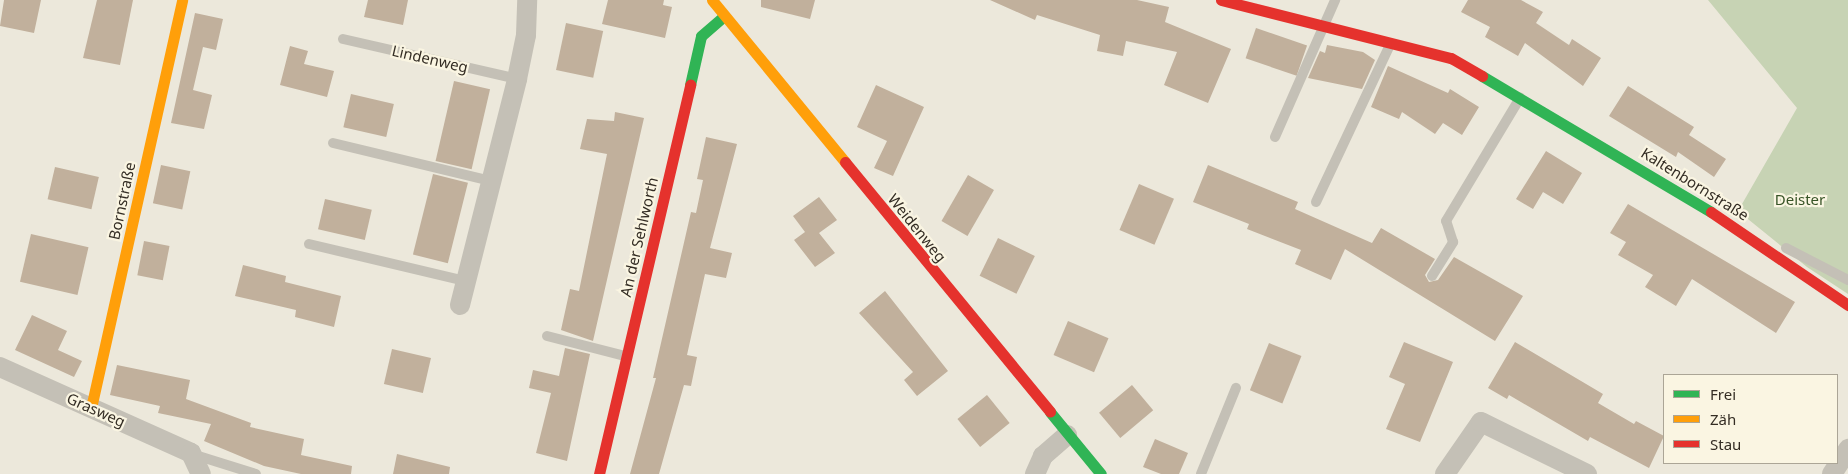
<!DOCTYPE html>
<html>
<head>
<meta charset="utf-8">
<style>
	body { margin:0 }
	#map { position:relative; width:1848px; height:474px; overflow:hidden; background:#ece8db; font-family:"Noto Sans",sans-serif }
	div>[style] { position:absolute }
	.green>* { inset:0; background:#c7d3b4 }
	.building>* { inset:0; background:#c1b09c; transform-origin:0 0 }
	.lane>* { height:10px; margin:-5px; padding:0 5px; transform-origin:5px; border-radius:5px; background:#c4c0b6 }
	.street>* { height:20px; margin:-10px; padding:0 10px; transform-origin:10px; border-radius:10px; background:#c4c0b6 }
	.fast>* { height:11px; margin:-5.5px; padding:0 5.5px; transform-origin:5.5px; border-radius:5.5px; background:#30b455 }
	.slow>* { height:11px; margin:-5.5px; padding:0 5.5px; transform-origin:5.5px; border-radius:5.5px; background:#ff9f0a }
	.jam>* { height:11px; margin:-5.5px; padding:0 5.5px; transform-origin:5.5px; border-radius:5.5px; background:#e5322d }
	span { translate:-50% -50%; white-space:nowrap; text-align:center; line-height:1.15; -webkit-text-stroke:4.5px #faf5e2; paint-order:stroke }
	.street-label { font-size:15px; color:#342d24 }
	.park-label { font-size:15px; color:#385427 }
	.legend { position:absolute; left:1663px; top:374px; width:175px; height:90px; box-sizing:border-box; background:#faf5e2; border:1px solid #aba596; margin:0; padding:6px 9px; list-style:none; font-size:15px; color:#342d24 }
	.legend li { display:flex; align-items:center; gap:10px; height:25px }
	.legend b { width:25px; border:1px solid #aba596 }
</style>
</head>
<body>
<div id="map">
	<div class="green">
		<div style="clip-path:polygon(1708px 0,1848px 0,1848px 294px,1807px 267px,1738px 211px,1797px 108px)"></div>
	</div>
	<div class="building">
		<div style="clip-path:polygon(4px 0,41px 0,34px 33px,0 26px)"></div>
		<div style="clip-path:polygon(97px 0,133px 0,120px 65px,83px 58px)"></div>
		<div style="clip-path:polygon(368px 0,408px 0,403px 25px,364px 17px)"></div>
		<div style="clip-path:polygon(608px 0,664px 0,663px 5px,672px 7px,665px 38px,602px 24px)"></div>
		<div style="clip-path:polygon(761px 0,815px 0,810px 19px,761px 7px)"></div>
		<div style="clip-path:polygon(990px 0,1137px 0,1169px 7px,1165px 22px,1231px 49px,1208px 103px,1164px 85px,1177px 52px,1126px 41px,1123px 56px,1097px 51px,1100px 35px,1037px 15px,1035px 20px)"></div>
		<div style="clip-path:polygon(1468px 0,1521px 0,1543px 12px,1536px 23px,1569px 45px,1572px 39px,1601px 58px,1583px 86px,1525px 43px,1518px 56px,1485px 37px,1490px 27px,1461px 12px)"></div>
		<div style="clip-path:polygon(195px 13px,223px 19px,216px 50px,203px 47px,193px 90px,212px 95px,204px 129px,171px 123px)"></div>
		<div style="left:566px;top:23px;width:38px;height:48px;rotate:12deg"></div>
		<div style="left:1256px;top:28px;width:54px;height:32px;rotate:19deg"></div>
		<div style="clip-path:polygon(1327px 45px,1363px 52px,1375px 60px,1362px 89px,1308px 78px,1320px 51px,1325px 53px)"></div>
		<div style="clip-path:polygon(290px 46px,308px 51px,304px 64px,334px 71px,327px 97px,280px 85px)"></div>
		<div style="clip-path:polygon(1388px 66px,1448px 93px,1450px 89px,1479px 107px,1462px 135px,1443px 123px,1435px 134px,1402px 112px,1399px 119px,1371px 107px)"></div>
		<div style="left:454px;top:81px;width:37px;height:82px;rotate:13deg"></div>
		<div style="clip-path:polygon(876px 85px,924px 107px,893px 176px,874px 168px,887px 141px,857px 127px)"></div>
		<div style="clip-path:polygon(1628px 86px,1694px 127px,1689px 135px,1726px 159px,1714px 177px,1678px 152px,1676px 157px,1609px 116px)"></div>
		<div style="left:351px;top:94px;width:44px;height:34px;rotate:13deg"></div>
		<div style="clip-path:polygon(615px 112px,644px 118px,593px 341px,561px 330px,570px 289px,579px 291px,607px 154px,580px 149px,587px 119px,614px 121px)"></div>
		<div style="clip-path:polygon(706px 137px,737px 144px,710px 248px,732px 253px,726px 278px,705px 274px,687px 355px,697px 357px,691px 386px,684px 385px,659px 474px,630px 474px,656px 378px,653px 378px,691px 212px,696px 213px,703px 180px,697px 179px)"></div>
		<div style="clip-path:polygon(1546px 151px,1582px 173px,1563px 204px,1543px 192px,1533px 209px,1516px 199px)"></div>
		<div style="left:161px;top:165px;width:30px;height:39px;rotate:12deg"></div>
		<div style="clip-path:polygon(1208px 165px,1298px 202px,1295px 209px,1372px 243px,1381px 228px,1435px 259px,1425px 275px,1429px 282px,1438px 280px,1454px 257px,1523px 296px,1495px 341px,1345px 249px,1331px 280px,1295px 264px,1301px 250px,1247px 229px,1249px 224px,1193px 202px)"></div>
		<div style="left:55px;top:167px;width:45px;height:33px;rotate:13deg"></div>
		<div style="left:433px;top:174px;width:36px;height:83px;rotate:14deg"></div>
		<div style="left:968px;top:175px;width:30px;height:53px;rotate:30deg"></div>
		<div style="left:1139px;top:184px;width:38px;height:50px;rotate:23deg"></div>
		<div style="clip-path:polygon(819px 197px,837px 220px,819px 233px,835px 253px,815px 267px,794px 240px,805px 232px,793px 216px)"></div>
		<div style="left:325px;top:199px;width:48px;height:31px;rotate:13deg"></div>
		<div style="clip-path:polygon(1628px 204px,1795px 302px,1776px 333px,1692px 279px,1676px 306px,1645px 287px,1653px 275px,1618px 255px,1626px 242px,1610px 233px)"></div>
		<div style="left:31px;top:234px;width:59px;height:49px;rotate:13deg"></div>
		<div style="left:998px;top:238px;width:41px;height:42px;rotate:26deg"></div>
		<div style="left:144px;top:241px;width:26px;height:35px;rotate:11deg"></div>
		<div style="clip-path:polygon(243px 265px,286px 276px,285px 282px,341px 296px,334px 327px,295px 317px,296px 310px,235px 296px)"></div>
		<div style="clip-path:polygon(885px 291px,948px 371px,917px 396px,904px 380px,913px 372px,859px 313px)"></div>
		<div style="clip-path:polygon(32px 315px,67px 331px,58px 350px,82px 361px,74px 377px,15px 350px)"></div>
		<div style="left:1068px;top:321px;width:44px;height:37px;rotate:23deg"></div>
		<div style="clip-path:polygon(1404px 342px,1453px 362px,1420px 442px,1386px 429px,1405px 384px,1389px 377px)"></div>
		<div style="clip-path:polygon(1515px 342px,1603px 394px,1598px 403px,1634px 424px,1636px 421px,1664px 436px,1649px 468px,1590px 437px,1588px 441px,1509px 395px,1507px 399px,1488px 388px)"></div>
		<div style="left:1269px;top:343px;width:35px;height:51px;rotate:22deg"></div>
		<div style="clip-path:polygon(565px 348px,590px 354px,567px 461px,536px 453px,551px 393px,529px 388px,533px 370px,559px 376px)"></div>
		<div style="left:392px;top:349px;width:40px;height:36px;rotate:13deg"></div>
		<div style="clip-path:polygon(117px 365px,190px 380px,186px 399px,251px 423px,250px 427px,304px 439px,301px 455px,352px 466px,351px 474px,301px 474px,264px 466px,204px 441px,211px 424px,158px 413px,160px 406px,110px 395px)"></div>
		<div style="left:1132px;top:385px;width:33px;height:43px;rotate:50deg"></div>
		<div style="left:987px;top:395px;width:36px;height:38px;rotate:51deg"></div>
		<div style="clip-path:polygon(1155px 439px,1188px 453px,1179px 474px,1161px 474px,1143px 467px)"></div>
		<div style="clip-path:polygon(397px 454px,450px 467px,449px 474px,393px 474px)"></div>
	</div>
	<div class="lane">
		<div style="left:343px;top:39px;width:179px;rotate:12.9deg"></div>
		<div style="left:1275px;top:137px;width:150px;rotate:-66.3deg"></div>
		<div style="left:333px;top:143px;width:163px;rotate:13.5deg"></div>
		<div style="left:1316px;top:202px;width:174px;rotate:-64.8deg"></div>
		<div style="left:309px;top:244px;width:161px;rotate:13.3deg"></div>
		<div style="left:1786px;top:248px;width:70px;rotate:27.3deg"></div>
		<div style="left:1432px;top:276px;width:40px;rotate:-58deg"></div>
		<div style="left:1453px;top:242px;width:22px;rotate:-108deg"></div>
		<div style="left:1446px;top:221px;width:144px;rotate:-59deg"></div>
		<div style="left:547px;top:336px;width:81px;rotate:14.4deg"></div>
		<div style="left:192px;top:454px;width:67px;rotate:17.4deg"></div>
		<div style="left:1201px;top:474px;width:93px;rotate:-67.9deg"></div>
	</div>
	<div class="street">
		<div style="left:460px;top:305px;width:233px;rotate:-75.8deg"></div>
		<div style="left:517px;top:79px;width:45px;rotate:-78.4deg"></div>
		<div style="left:526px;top:35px;width:35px;rotate:-88deg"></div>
		<div style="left:0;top:367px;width:209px;rotate:24.2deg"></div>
		<div style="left:191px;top:453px;width:23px;rotate:65deg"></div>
		<div style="left:1035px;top:474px;width:20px;rotate:-66deg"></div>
		<div style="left:1043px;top:456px;width:32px;rotate:-41deg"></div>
		<div style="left:1445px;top:474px;width:63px;rotate:-55.3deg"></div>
		<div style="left:1481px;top:422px;width:118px;rotate:26.1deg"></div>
		<div style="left:1832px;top:474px;width:30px;rotate:-57deg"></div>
	</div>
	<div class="fast">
		<div style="left:1482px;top:76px;width:266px;rotate:30.7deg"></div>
		<div style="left:690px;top:85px;width:50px;rotate:-77.3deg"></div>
		<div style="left:701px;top:36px;width:30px;rotate:-41deg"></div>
		<div style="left:1050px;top:412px;width:80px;rotate:50.6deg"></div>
	</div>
	<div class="slow">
		<div style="left:712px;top:0;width:210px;rotate:50.6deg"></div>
		<div style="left:91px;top:408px;width:418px;rotate:-77.4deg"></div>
	</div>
	<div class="jam">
		<div style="left:1221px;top:0;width:237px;rotate:14.2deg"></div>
		<div style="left:1451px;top:58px;width:36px;rotate:30deg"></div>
		<div style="left:845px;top:162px;width:323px;rotate:50.6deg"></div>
		<div style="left:1711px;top:212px;width:166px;rotate:34.2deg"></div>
		<div style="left:599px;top:474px;width:400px;rotate:-76.8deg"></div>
	</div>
	<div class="street-label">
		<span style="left:430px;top:59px;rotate:13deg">Lindenweg</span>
		<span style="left:1695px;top:184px;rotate:32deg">Kaltenbornstraße</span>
		<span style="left:122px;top:201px;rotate:-78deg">Bornstraße</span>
		<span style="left:917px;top:228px;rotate:51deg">Weidenweg</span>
		<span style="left:639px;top:237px;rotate:-77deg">An der Sehlworth</span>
		<span style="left:96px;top:410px;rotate:24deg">Grasweg</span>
	</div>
	<div class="park-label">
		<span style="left:1800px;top:200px">Deister</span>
	</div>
	<ul class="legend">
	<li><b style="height:6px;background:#30b455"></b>Frei</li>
	<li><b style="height:6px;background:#ff9f0a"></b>Zäh</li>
	<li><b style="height:6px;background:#e5322d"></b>Stau</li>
	</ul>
</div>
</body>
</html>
